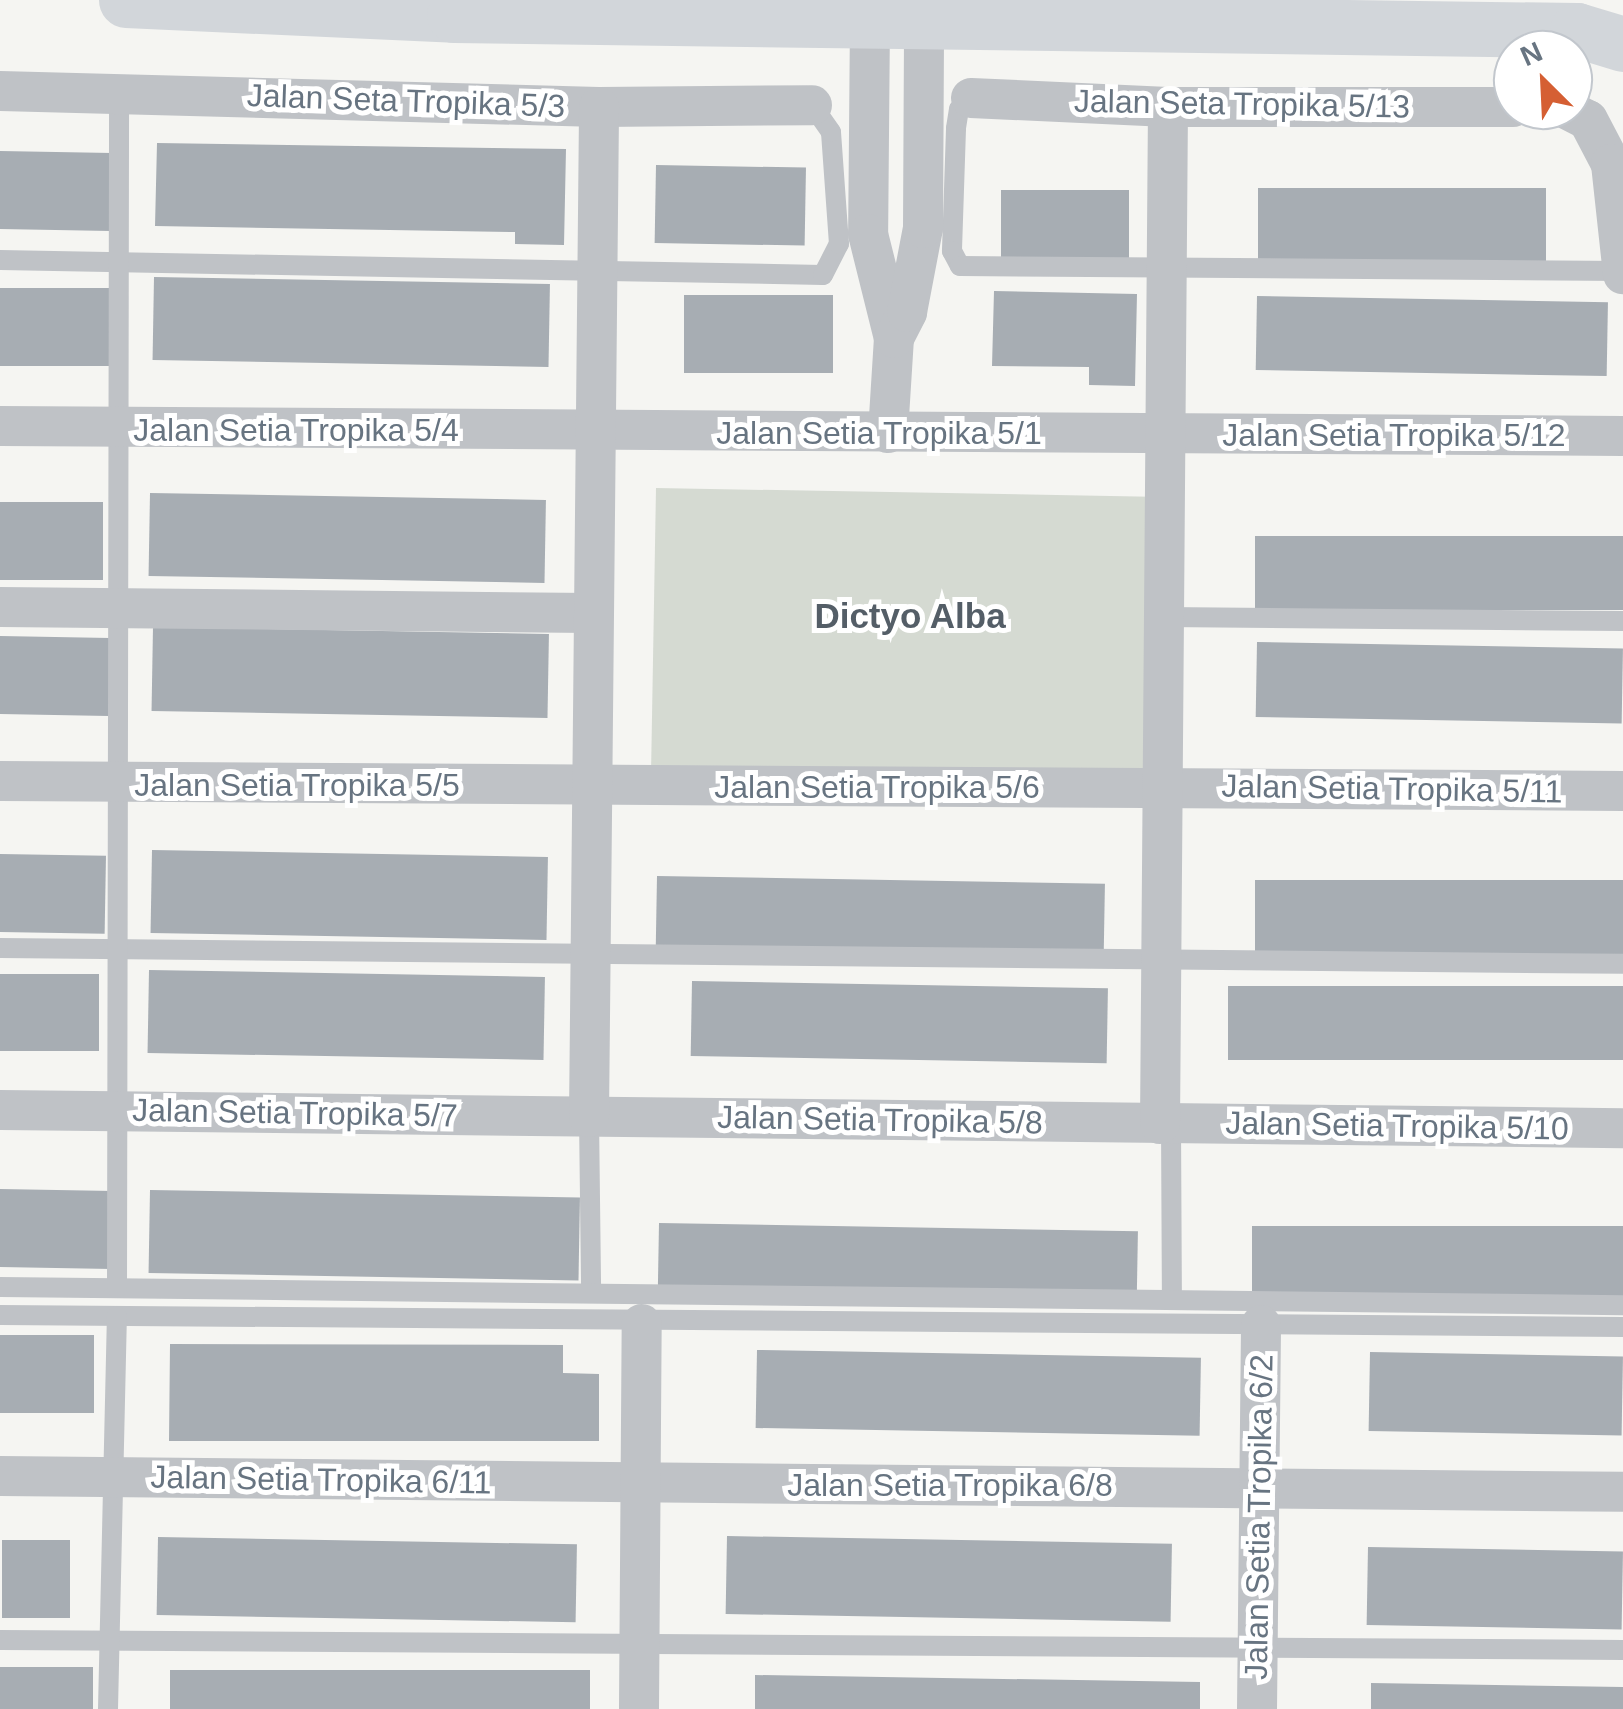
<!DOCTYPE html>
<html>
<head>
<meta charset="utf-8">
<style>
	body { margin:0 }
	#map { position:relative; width:1623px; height:1709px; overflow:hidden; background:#f5f5f2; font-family:Helvetica,sans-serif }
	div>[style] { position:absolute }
	.green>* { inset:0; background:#d5dad2; transform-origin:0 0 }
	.building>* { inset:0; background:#a7adb3; transform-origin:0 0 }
	.lane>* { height:20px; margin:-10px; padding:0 10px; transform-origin:10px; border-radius:10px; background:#bfc2c6 }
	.street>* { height:40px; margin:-20px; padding:0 20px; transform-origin:20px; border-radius:20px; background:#bfc2c6 }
	.secondary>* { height:55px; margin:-27.5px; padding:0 27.5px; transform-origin:27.5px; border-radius:27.5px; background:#d2d6da }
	span { translate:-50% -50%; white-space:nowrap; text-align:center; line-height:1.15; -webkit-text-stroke:10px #fff; paint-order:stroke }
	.street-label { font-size:32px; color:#677481 }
	.neighbourhood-label { font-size:35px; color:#545e67; font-weight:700 }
	.north { position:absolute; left:1493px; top:30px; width:100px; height:100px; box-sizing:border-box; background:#fff; border:2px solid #c2c7cd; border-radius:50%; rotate:336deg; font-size:28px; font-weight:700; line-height:40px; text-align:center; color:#677481 }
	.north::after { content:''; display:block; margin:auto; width:35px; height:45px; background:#d55f33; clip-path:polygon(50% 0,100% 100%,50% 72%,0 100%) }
</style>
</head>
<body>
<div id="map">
	<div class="green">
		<div style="left:656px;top:488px;width:495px;height:283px;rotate:1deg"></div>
	</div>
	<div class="building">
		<div style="clip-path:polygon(157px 143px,566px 149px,564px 245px,515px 244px,515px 232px,155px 226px)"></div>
		<div style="left:0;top:151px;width:112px;height:78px;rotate:1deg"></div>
		<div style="left:656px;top:165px;width:150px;height:78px;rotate:1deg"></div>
		<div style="left:1258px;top:188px;width:288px;height:74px"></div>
		<div style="left:1001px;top:190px;width:128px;height:75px"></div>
		<div style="left:154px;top:277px;width:396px;height:83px;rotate:1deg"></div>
		<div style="left:0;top:288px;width:114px;height:78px"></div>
		<div style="clip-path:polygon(994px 291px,1137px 294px,1135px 386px,1089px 385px,1089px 367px,992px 366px)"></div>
		<div style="left:684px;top:295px;width:149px;height:78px"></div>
		<div style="left:1257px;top:296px;width:351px;height:74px;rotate:1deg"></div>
		<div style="left:150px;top:493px;width:396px;height:83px;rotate:1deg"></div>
		<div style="left:0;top:502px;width:103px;height:78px"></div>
		<div style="left:1255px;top:536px;width:368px;height:74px"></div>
		<div style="left:153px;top:627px;width:396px;height:84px;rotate:1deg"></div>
		<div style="left:0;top:636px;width:110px;height:78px;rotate:1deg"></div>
		<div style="left:1257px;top:642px;width:366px;height:75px;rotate:1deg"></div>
		<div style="left:152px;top:850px;width:396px;height:83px;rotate:1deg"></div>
		<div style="left:0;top:854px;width:106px;height:78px;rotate:1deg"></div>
		<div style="left:657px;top:876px;width:448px;height:75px;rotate:1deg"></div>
		<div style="left:1255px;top:880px;width:368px;height:74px"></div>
		<div style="left:149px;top:970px;width:396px;height:83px;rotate:1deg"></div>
		<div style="left:0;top:974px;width:99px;height:77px"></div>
		<div style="left:692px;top:981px;width:416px;height:75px;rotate:1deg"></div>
		<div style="left:1228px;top:986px;width:395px;height:74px"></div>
		<div style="left:0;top:1189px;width:113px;height:78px;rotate:1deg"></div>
		<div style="left:150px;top:1190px;width:430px;height:83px;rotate:1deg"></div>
		<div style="left:659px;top:1223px;width:479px;height:75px;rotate:1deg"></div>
		<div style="left:1252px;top:1226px;width:371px;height:74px"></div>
		<div style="left:0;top:1335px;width:94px;height:78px"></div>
		<div style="clip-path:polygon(170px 1344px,563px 1345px,563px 1373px,599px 1374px,599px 1441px,169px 1441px)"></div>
		<div style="left:757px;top:1350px;width:444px;height:78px;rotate:1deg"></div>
		<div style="left:1370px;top:1352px;width:253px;height:79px;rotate:1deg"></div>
		<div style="left:727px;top:1536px;width:445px;height:78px;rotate:1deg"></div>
		<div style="left:158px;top:1537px;width:419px;height:78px;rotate:1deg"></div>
		<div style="left:2px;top:1540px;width:68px;height:78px"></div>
		<div style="left:1368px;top:1547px;width:255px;height:78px;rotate:1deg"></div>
		<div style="left:0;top:1667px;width:93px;height:42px"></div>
		<div style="left:170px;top:1670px;width:420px;height:39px"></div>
		<div style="clip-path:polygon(755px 1675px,1200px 1682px,1200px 1709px,755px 1709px)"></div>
		<div style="clip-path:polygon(1371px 1683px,1623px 1687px,1623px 1709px,1371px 1709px)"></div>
	</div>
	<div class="lane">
		<div style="left:971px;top:98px;width:16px;rotate:137deg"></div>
		<div style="left:959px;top:109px;width:20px;rotate:99deg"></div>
		<div style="left:956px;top:129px;width:122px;rotate:91.9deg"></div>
		<div style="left:952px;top:251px;width:17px;rotate:62deg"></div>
		<div style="left:960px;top:266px;width:663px;rotate:0.43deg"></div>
		<div style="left:0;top:260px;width:823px;rotate:1.04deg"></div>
		<div style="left:823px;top:275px;width:35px;rotate:-63deg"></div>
		<div style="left:839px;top:244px;width:112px;rotate:-94.1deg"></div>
		<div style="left:831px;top:132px;width:33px;rotate:-125deg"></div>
		<div style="left:1165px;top:617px;width:458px;rotate:0.5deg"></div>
		<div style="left:0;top:948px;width:1623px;rotate:0.56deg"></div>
		<div style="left:589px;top:1117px;width:176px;rotate:89.3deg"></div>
		<div style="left:1171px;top:1124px;width:176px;rotate:89.7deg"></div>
		<div style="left:0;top:1287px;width:1623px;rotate:0.64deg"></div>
		<div style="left:117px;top:1288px;width:1197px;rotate:-89.9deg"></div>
		<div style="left:0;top:1315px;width:1623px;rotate:0.42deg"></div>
		<div style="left:0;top:1640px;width:1623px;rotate:0.35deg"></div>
		<div style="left:108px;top:1709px;width:393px;rotate:-88.7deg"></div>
	</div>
	<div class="street">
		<div style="left:870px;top:19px;width:215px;rotate:90.5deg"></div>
		<div style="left:868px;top:234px;width:107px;rotate:76deg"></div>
		<div style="left:0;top:91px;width:599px;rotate:1.53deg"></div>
		<div style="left:599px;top:107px;width:213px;rotate:-0.5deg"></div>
		<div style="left:971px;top:98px;width:197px;rotate:2.6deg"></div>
		<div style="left:1168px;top:107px;width:345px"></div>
		<div style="left:1568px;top:110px;width:22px;rotate:27deg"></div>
		<div style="left:1588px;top:120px;width:50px;rotate:62.4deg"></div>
		<div style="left:1611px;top:164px;width:111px;rotate:83.8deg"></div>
		<div style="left:0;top:426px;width:1623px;rotate:0.35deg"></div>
		<div style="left:888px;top:433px;width:95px;rotate:-86.4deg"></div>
		<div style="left:894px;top:338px;width:29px;rotate:-63deg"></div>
		<div style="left:907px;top:312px;width:86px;rotate:-79.2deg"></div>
		<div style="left:923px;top:228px;width:208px;rotate:-89.7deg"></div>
		<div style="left:0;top:607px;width:592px;rotate:0.58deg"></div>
		<div style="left:0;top:781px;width:1623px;rotate:0.35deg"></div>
		<div style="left:0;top:1110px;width:1623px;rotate:0.64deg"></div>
		<div style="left:589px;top:1117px;width:1010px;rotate:-89.43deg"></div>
		<div style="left:1160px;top:1124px;width:1017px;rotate:-89.55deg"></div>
		<div style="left:0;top:1476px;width:1623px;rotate:0.56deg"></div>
		<div style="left:639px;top:1709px;width:385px;rotate:-89.6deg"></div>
		<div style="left:1257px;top:1709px;width:384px;rotate:-89.4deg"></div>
	</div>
	<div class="secondary">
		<div style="left:126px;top:0;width:328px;rotate:2.6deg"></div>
		<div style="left:454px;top:15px;width:1123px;rotate:0.77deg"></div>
		<div style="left:1577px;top:30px;width:48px;rotate:16.9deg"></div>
	</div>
	<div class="street-label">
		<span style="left:406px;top:101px;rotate:2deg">Jalan Seta Tropika 5/3</span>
		<span style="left:1242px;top:104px;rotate:1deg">Jalan Seta Tropika 5/13</span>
		<span style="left:296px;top:430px">Jalan Setia Tropika 5/4</span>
		<span style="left:879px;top:433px">Jalan Setia Tropika 5/1</span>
		<span style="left:1394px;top:435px">Jalan Setia Tropika 5/12</span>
		<span style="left:297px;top:785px">Jalan Setia Tropika 5/5</span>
		<span style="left:877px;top:787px">Jalan Setia Tropika 5/6</span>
		<span style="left:1392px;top:789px;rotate:1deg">Jalan Setia Tropika 5/11</span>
		<span style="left:295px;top:1113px;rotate:1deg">Jalan Setia Tropika 5/7</span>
		<span style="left:880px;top:1120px;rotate:1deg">Jalan Setia Tropika 5/8</span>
		<span style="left:1397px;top:1126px;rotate:1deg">Jalan Setia Tropika 5/10</span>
		<span style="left:321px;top:1480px;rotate:1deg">Jalan Setia Tropika 6/11</span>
		<span style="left:950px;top:1485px">Jalan Setia Tropika 6/8</span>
		<span style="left:1259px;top:1517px;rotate:-89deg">Jalan Setia Tropika 6/2</span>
	</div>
	<div class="neighbourhood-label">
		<span style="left:910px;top:616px">Dictyo Alba</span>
	</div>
	<div class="north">N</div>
</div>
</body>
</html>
